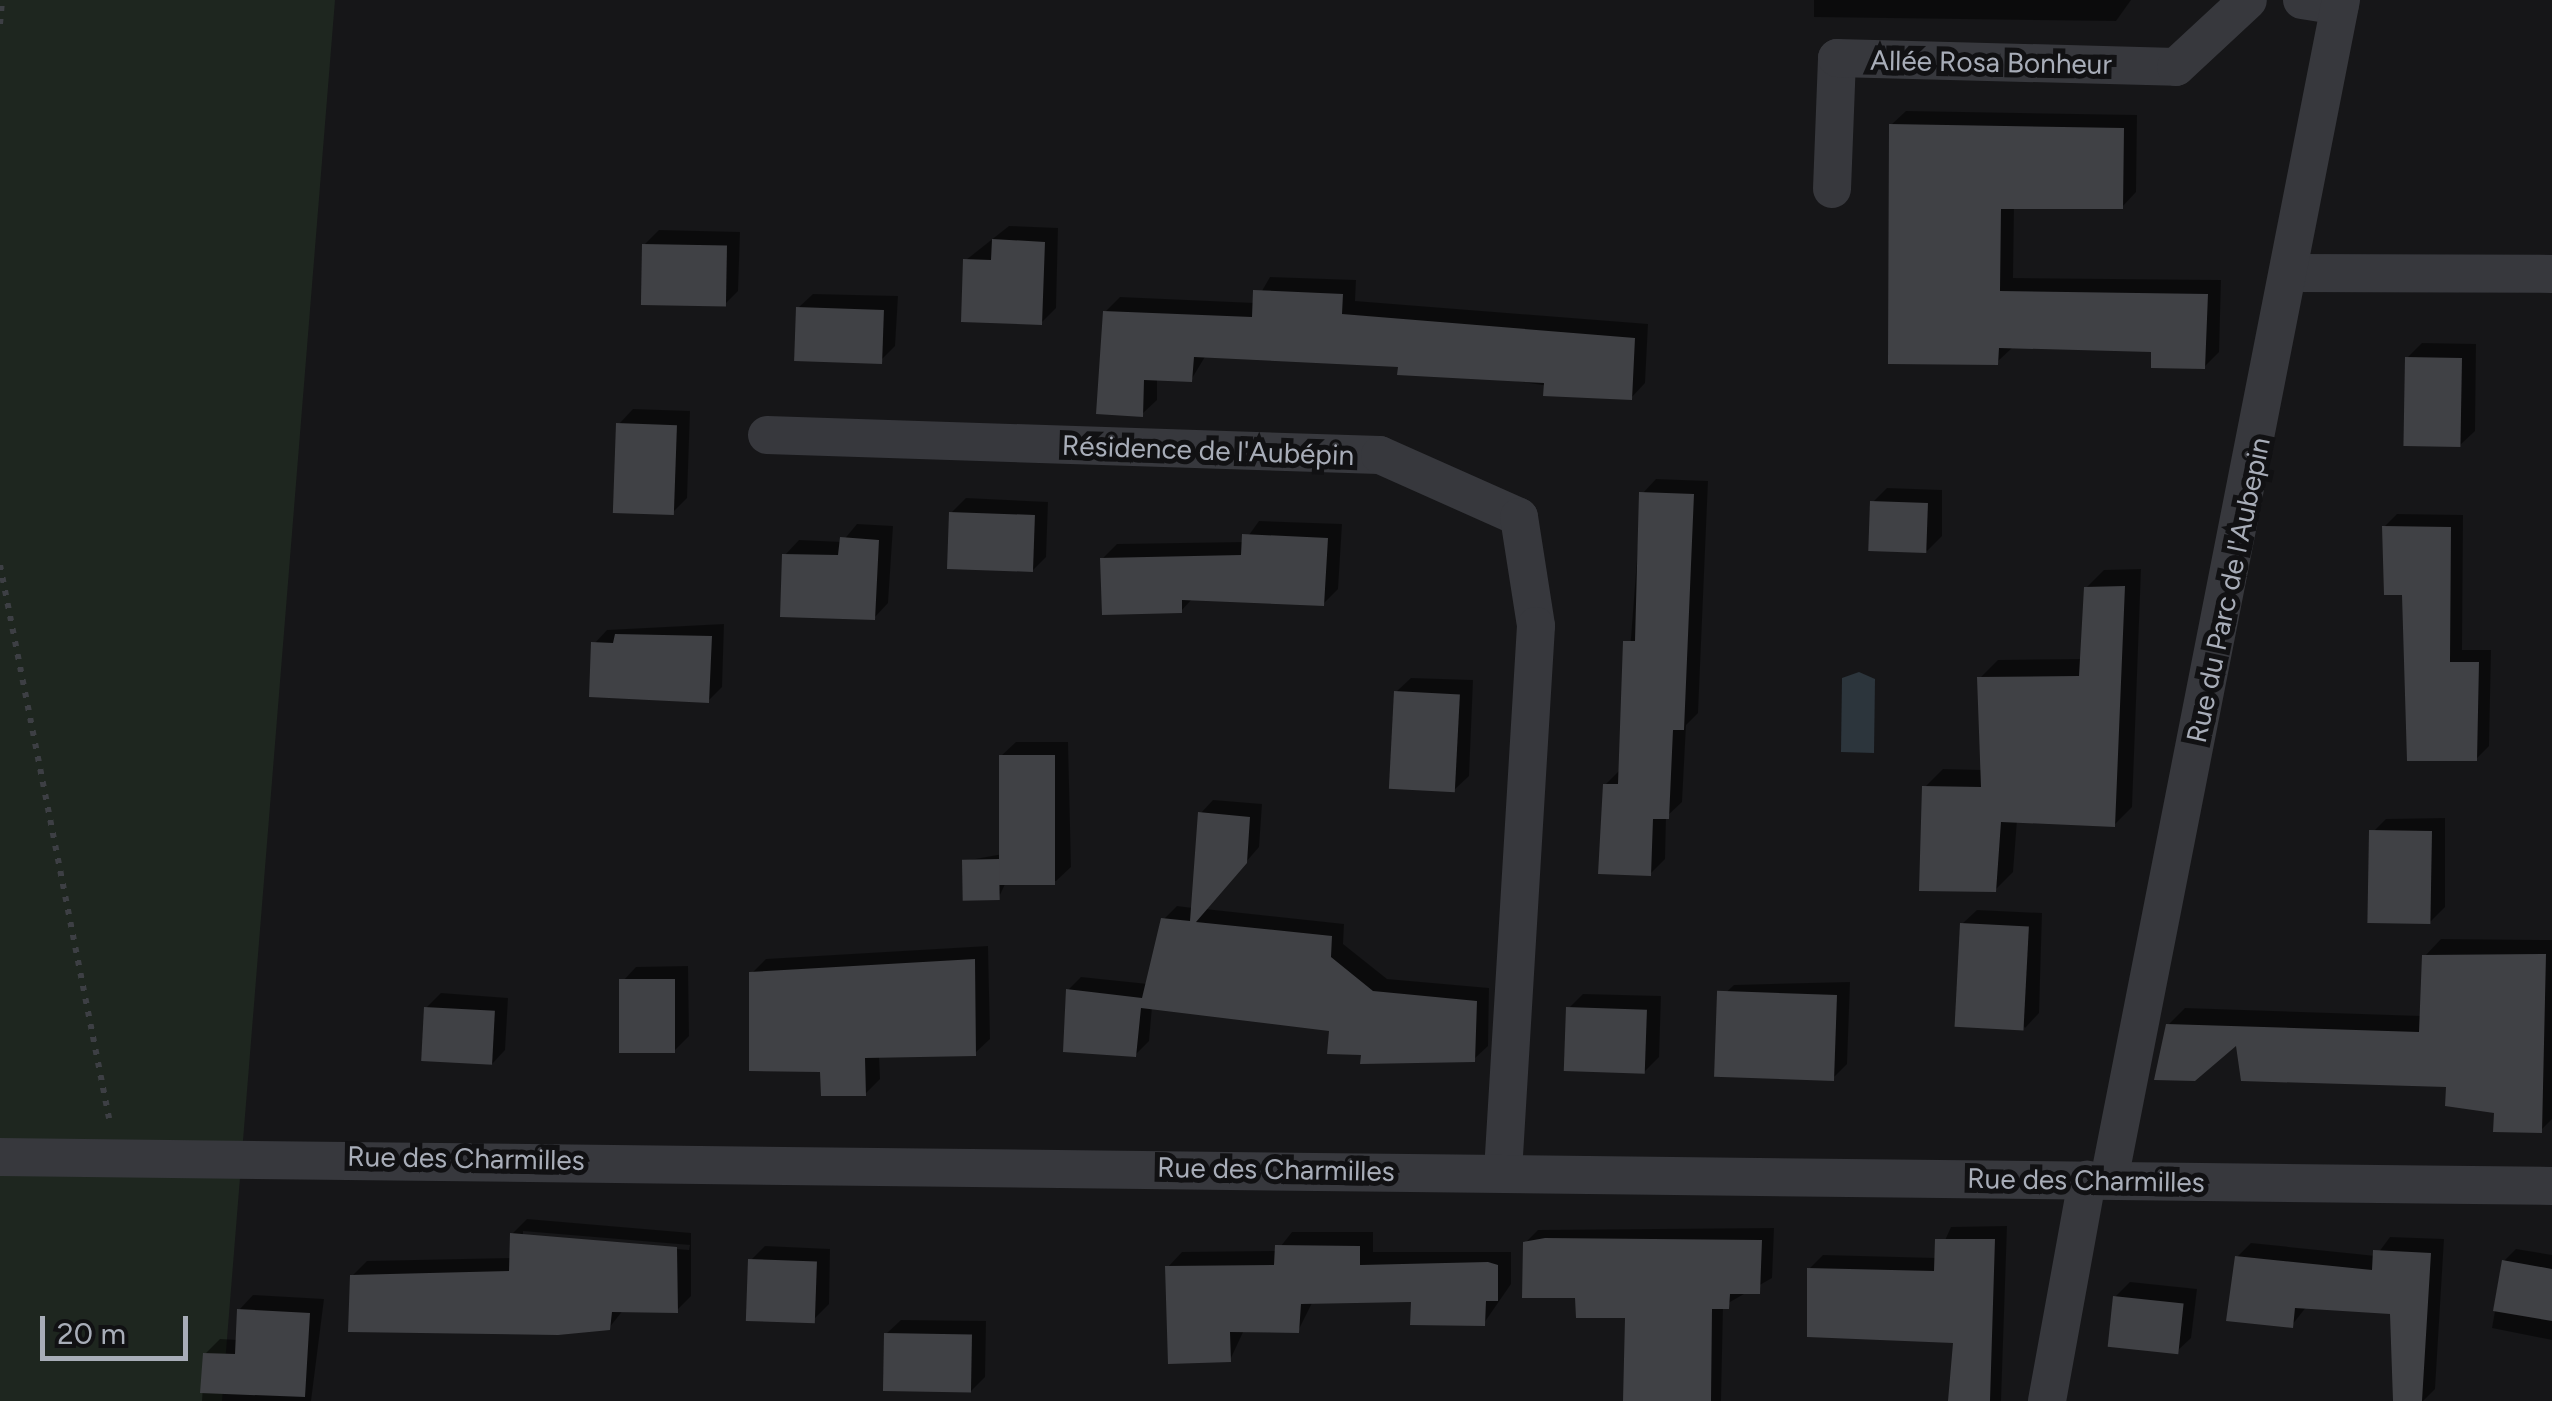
<!DOCTYPE html>
<html>
<head>
<meta charset="utf-8">
<style>
	body { margin:0 }
	#map { position:relative; width:2552px; height:1401px; overflow:hidden; background:#161618; font-family:Figtree,sans-serif }
	div>[style] { position:absolute }
	.green>* { inset:0; background:#1e261f }
	.water>* { inset:0; background:#2c353c }
	.shadow>* { inset:0; background:#0007 }
	.building>* { inset:0; background:#404145; transform-origin:0 0 }
	.path>* { height:6px; margin-top:-3px; transform-origin:0; background:repeating-linear-gradient(90deg,#3d3f44 0 5px,transparent 0 13px) }
	.minor>* { height:38px; margin:-19px; padding:0 19px; transform-origin:19px; border-radius:19px; background:#37383d }
	span { translate:-50% -50%; white-space:nowrap; text-align:center; line-height:1.15; -webkit-text-stroke:10px #111113; paint-order:stroke }
	.street-label { font-size:28px; color:#a8adb8 }
	.scale { position:absolute; left:40px; top:1316px; width:148px; height:45px; box-sizing:border-box; border:5px solid #a8adb8; border-top:0; padding-left:12px; font-size:30px; line-height:35px; white-space:nowrap; color:#a8adb8; -webkit-text-stroke:8px #111113; paint-order:stroke }
</style>
</head>
<body>
<div id="map">
	<div class="green">
		<div style="clip-path:polygon(0 0,335px 0,222px 1401px,0 1401px)"></div>
	</div>
	<div class="water">
		<div style="clip-path:polygon(1859px 672px,1875px 679px,1874px 753px,1841px 752px,1842px 678px)"></div>
	</div>
	<div class="shadow">
		<div style="clip-path:polygon(1814px 0,2131px 0,2116px 21px,1814px 17px)"></div>
		<div style="clip-path:polygon(1906px 111px,2137px 115px,2136px 192px,2122px 207px,2014px 207px,2013px 278px,2221px 280px,2219px 352px,2204px 367px,2154px 349px,2012px 348px,1997px 362px,1891px 125px)"></div>
		<div style="clip-path:polygon(1009px 226px,1058px 228px,1056px 308px,1041px 323px,966px 260px)"></div>
		<div style="clip-path:polygon(659px 230px,740px 232px,738px 291px,724px 305px,644px 245px)"></div>
		<div style="clip-path:polygon(1270px 277px,1356px 280px,1355px 301px,1648px 324px,1645px 383px,1631px 398px,1400px 364px,1206px 355px,1191px 380px,1157px 378px,1157px 400px,1142px 414px,1105px 312px,1120px 297px,1255px 303px)"></div>
		<div style="clip-path:polygon(813px 294px,898px 296px,895px 346px,880px 361px,798px 308px)"></div>
		<div style="clip-path:polygon(2422px 343px,2476px 344px,2475px 431px,2460px 445px,2407px 358px)"></div>
		<div style="clip-path:polygon(633px 409px,690px 411px,687px 498px,672px 513px,619px 424px)"></div>
		<div style="clip-path:polygon(1656px 479px,1708px 481px,1698px 713px,1686px 725px,1682px 802px,1666px 817px,1665px 859px,1650px 874px,1605px 785px,1621px 769px,1642px 494px)"></div>
		<div style="clip-path:polygon(1887px 488px,1942px 490px,1942px 536px,1927px 551px,1873px 502px)"></div>
		<div style="clip-path:polygon(966px 498px,1048px 502px,1046px 557px,1031px 572px,951px 513px)"></div>
		<div style="clip-path:polygon(2397px 514px,2463px 515px,2462px 650px,2491px 650px,2489px 746px,2476px 759px,2404px 593px,2384px 527px)"></div>
		<div style="clip-path:polygon(1259px 521px,1342px 524px,1338px 589px,1323px 604px,1193px 598px,1181px 611px,1102px 559px,1117px 544px,1244px 542px)"></div>
		<div style="clip-path:polygon(857px 524px,893px 526px,888px 603px,874px 618px,785px 555px,799px 540px,842px 542px)"></div>
		<div style="clip-path:polygon(2141px 569px,2132px 807px,2114px 825px,2017px 820px,2013px 872px,1995px 890px,1925px 787px,1943px 769px,1983px 770px,1980px 678px,1998px 660px,2082px 659px,2086px 588px,2104px 570px)"></div>
		<div style="clip-path:polygon(724px 624px,722px 687px,708px 701px,594px 644px,607px 630px)"></div>
		<div style="clip-path:polygon(1411px 678px,1473px 680px,1469px 776px,1454px 790px,1396px 692px)"></div>
		<div style="clip-path:polygon(1016px 742px,1068px 742px,1071px 867px,1056px 881px,1006px 882px,999px 897px,964px 861px,1003px 854px,1001px 756px)"></div>
		<div style="clip-path:polygon(1213px 800px,1262px 804px,1259px 847px,1205px 909px,1344px 924px,1343px 944px,1387px 979px,1489px 988px,1488px 1046px,1474px 1059px,1363px 1053px,1331px 1029px,1152px 1007px,1149px 1041px,1136px 1054px,1068px 990px,1081px 977px,1148px 984px,1164px 919px,1177px 906px,1193px 908px,1200px 814px)"></div>
		<div style="clip-path:polygon(2445px 818px,2445px 907px,2430px 922px,2371px 834px,2386px 819px)"></div>
		<div style="clip-path:polygon(1977px 910px,2042px 913px,2039px 1013px,2025px 1028px,1962px 924px)"></div>
		<div style="clip-path:polygon(2441px 939px,2552px 940px,2552px 1119px,2541px 1130px,2448px 1084px,2168px 1025px,2185px 1008px,2422px 1016px,2425px 956px)"></div>
		<div style="clip-path:polygon(988px 946px,990px 1039px,975px 1053px,879px 1055px,880px 1079px,865px 1094px,752px 973px,766px 959px)"></div>
		<div style="clip-path:polygon(688px 966px,689px 1036px,674px 1051px,622px 982px,636px 967px)"></div>
		<div style="clip-path:polygon(1850px 982px,1847px 1064px,1833px 1078px,1719px 999px,1734px 985px)"></div>
		<div style="clip-path:polygon(441px 993px,508px 998px,505px 1050px,491px 1065px,426px 1008px)"></div>
		<div style="clip-path:polygon(1583px 994px,1661px 996px,1659px 1057px,1644px 1072px,1569px 1008px)"></div>
		<div style="clip-path:polygon(evenodd,527px 1219px,691px 1233px,691px 1296px,677px 1310px,624px 1309px,609px 1328px,352px 1276px,367px 1261px,512px 1258px,512px 1234px,527px 1219px,523px 1231px,690px 1245px,689px 1250px,523px 1236px,523px 1231px)"></div>
		<div style="clip-path:polygon(2007px 1226px,2001px 1401px,1951px 1401px,1955px 1340px,1809px 1269px,1823px 1255px,1937px 1258px,1951px 1227px)"></div>
		<div style="clip-path:polygon(1774px 1228px,1772px 1278px,1723px 1306px,1721px 1401px,1625px 1401px,1628px 1315px,1578px 1296px,1525px 1243px,1538px 1230px)"></div>
		<div style="clip-path:polygon(1292px 1232px,1373px 1232px,1373px 1252px,1511px 1252px,1511px 1284px,1484px 1323px,1414px 1299px,1313px 1301px,1298px 1331px,1244px 1330px,1230px 1360px,1168px 1267px,1182px 1252px,1277px 1251px)"></div>
		<div style="clip-path:polygon(2390px 1237px,2444px 1239px,2435px 1389px,2423px 1401px,2395px 1401px,2393px 1312px,2307px 1306px,2292px 1325px,2237px 1257px,2251px 1243px,2376px 1256px)"></div>
		<div style="clip-path:polygon(765px 1246px,830px 1249px,829px 1304px,814px 1319px,751px 1260px)"></div>
		<div style="clip-path:polygon(2516px 1249px,2552px 1255px,2552px 1340px,2492px 1328px,2504px 1261px)"></div>
		<div style="clip-path:polygon(2130px 1282px,2197px 1289px,2191px 1338px,2176px 1352px,2115px 1297px)"></div>
		<div style="clip-path:polygon(253px 1295px,324px 1299px,311px 1401px,202px 1401px,205px 1354px,220px 1339px,238px 1340px,239px 1310px)"></div>
		<div style="clip-path:polygon(901px 1320px,986px 1321px,985px 1377px,971px 1391px,886px 1334px)"></div>
	</div>
	<div class="building">
		<div style="clip-path:polygon(1889px 124px,2124px 128px,2123px 209px,2001px 209px,2000px 291px,2208px 294px,2205px 369px,2151px 368px,2151px 352px,1999px 348px,1998px 365px,1888px 364px)"></div>
		<div style="clip-path:polygon(992px 239px,1045px 242px,1042px 325px,961px 322px,963px 259px,991px 260px)"></div>
		<div style="left:642px;top:244px;width:85px;height:61px;rotate:1deg"></div>
		<div style="clip-path:polygon(1253px 290px,1343px 294px,1342px 314px,1635px 338px,1632px 400px,1543px 396px,1544px 383px,1397px 375px,1398px 367px,1194px 357px,1192px 382px,1144px 380px,1143px 417px,1096px 414px,1103px 311px,1252px 317px)"></div>
		<div style="left:796px;top:307px;width:88px;height:54px;rotate:2deg"></div>
		<div style="left:2405px;top:357px;width:57px;height:89px;rotate:1deg"></div>
		<div style="left:616px;top:423px;width:61px;height:90px;rotate:2deg"></div>
		<div style="clip-path:polygon(1639px 492px,1694px 494px,1684px 730px,1673px 730px,1669px 819px,1653px 819px,1651px 876px,1598px 874px,1603px 784px,1618px 784px,1623px 641px,1635px 641px)"></div>
		<div style="left:1870px;top:501px;width:58px;height:50px;rotate:2deg"></div>
		<div style="left:949px;top:512px;width:86px;height:57px;rotate:2deg"></div>
		<div style="clip-path:polygon(2382px 526px,2451px 527px,2450px 662px,2479px 662px,2477px 761px,2407px 761px,2402px 595px,2384px 595px)"></div>
		<div style="clip-path:polygon(1242px 534px,1328px 538px,1324px 606px,1182px 600px,1182px 613px,1102px 615px,1100px 558px,1241px 555px)"></div>
		<div style="clip-path:polygon(840px 537px,879px 540px,875px 620px,780px 617px,782px 554px,838px 555px)"></div>
		<div style="clip-path:polygon(2125px 586px,2115px 827px,2001px 822px,1996px 892px,1919px 891px,1922px 786px,1981px 787px,1977px 677px,2079px 676px,2084px 587px)"></div>
		<div style="clip-path:polygon(615px 634px,712px 636px,709px 703px,589px 697px,591px 642px,613px 643px)"></div>
		<div style="left:1394px;top:691px;width:66px;height:98px;rotate:3deg"></div>
		<div style="left:999px;top:755px;width:56px;height:130px"></div>
		<div style="clip-path:polygon(1198px 812px,1250px 817px,1247px 863px,1196px 922px,1332px 936px,1331px 957px,1373px 991px,1477px 1001px,1475px 1062px,1360px 1064px,1361px 1055px,1327px 1054px,1329px 1031px,1141px 1008px,1136px 1057px,1063px 1052px,1066px 989px,1142px 998px,1161px 918px,1190px 921px)"></div>
		<div style="left:2432px;top:831px;width:93px;height:63px;rotate:91deg"></div>
		<div style="left:999px;top:859px;width:41px;height:37px;rotate:89deg"></div>
		<div style="left:1960px;top:923px;width:69px;height:104px;rotate:3deg"></div>
		<div style="clip-path:polygon(2546px 954px,2542px 1133px,2493px 1132px,2494px 1113px,2445px 1106px,2446px 1087px,2241px 1081px,2236px 1046px,2195px 1081px,2154px 1080px,2166px 1024px,2419px 1032px,2422px 955px)"></div>
		<div style="clip-path:polygon(975px 959px,976px 1056px,865px 1058px,866px 1096px,821px 1096px,820px 1072px,749px 1071px,749px 972px)"></div>
		<div style="left:675px;top:979px;width:74px;height:56px;rotate:90deg"></div>
		<div style="left:1837px;top:995px;width:86px;height:120px;rotate:92deg"></div>
		<div style="left:424px;top:1007px;width:71px;height:54px;rotate:3deg"></div>
		<div style="left:1566px;top:1007px;width:81px;height:64px;rotate:2deg"></div>
		<div style="clip-path:polygon(510px 1233px,677px 1247px,678px 1313px,612px 1312px,610px 1330px,558px 1335px,348px 1332px,350px 1275px,509px 1271px)"></div>
		<div style="clip-path:polygon(1545px 1238px,1762px 1240px,1760px 1294px,1730px 1294px,1729px 1309px,1712px 1309px,1711px 1401px,1623px 1401px,1625px 1318px,1576px 1318px,1575px 1298px,1522px 1298px,1523px 1242px)"></div>
		<div style="clip-path:polygon(1935px 1239px,1995px 1239px,1990px 1401px,1948px 1401px,1953px 1343px,1807px 1337px,1807px 1268px,1934px 1271px)"></div>
		<div style="clip-path:polygon(1275px 1245px,1360px 1246px,1360px 1265px,1488px 1262px,1498px 1265px,1498px 1301px,1486px 1301px,1485px 1326px,1410px 1325px,1411px 1302px,1301px 1304px,1299px 1333px,1230px 1332px,1231px 1362px,1168px 1364px,1165px 1266px,1274px 1265px)"></div>
		<div style="clip-path:polygon(2373px 1250px,2431px 1253px,2422px 1401px,2393px 1401px,2390px 1314px,2295px 1308px,2293px 1328px,2226px 1321px,2235px 1256px,2372px 1270px)"></div>
		<div style="left:748px;top:1259px;width:69px;height:62px;rotate:2deg"></div>
		<div style="clip-path:polygon(2502px 1260px,2552px 1269px,2552px 1321px,2493px 1311px)"></div>
		<div style="left:2113px;top:1296px;width:71px;height:51px;rotate:6deg"></div>
		<div style="clip-path:polygon(237px 1309px,310px 1313px,305px 1397px,200px 1393px,203px 1353px,235px 1354px)"></div>
		<div style="left:884px;top:1333px;width:88px;height:58px;rotate:1deg"></div>
	</div>
	<div class="path">
		<div style="left:0;top:24px;width:24px;rotate:-85deg"></div>
		<div style="left:0;top:565px;width:564px;rotate:78.85deg"></div>
	</div>
	<div class="minor">
		<div style="left:2302px;top:0;width:38px;rotate:9deg"></div>
		<div style="left:1832px;top:189px;width:131px;rotate:-87.8deg"></div>
		<div style="left:1837px;top:58px;width:339px;rotate:1.5deg"></div>
		<div style="left:2176px;top:67px;width:98px;rotate:-42.9deg"></div>
		<div style="left:2293px;top:273px;width:259px;rotate:0.2deg"></div>
		<div style="left:767px;top:435px;width:613px;rotate:1.87deg"></div>
		<div style="left:1380px;top:455px;width:152px;rotate:24deg"></div>
		<div style="left:1519px;top:517px;width:110px;rotate:81.1deg"></div>
		<div style="left:1536px;top:626px;width:547px;rotate:93.46deg"></div>
		<div style="left:0;top:1157px;width:2552px;rotate:0.65deg"></div>
		<div style="left:2109px;top:1180px;width:1203px;rotate:-78.88deg"></div>
		<div style="left:2047px;top:1401px;width:225px;rotate:-79.7deg"></div>
	</div>
	<div class="street-label">
		<span style="left:1991px;top:62px;rotate:1deg">Allée Rosa Bonheur</span>
		<span style="left:1208px;top:450px;rotate:2deg">Résidence de l'Aubépin</span>
		<span style="left:2228px;top:590px;rotate:-78deg">Rue du Parc de l'Aubepin</span>
		<span style="left:466px;top:1158px;rotate:1deg">Rue des Charmilles</span>
		<span style="left:1276px;top:1169px;rotate:1deg">Rue des Charmilles</span>
		<span style="left:2086px;top:1180px;rotate:1deg">Rue des Charmilles</span>
	</div>
	<div class="scale">20 m</div>
</div>
</body>
</html>
